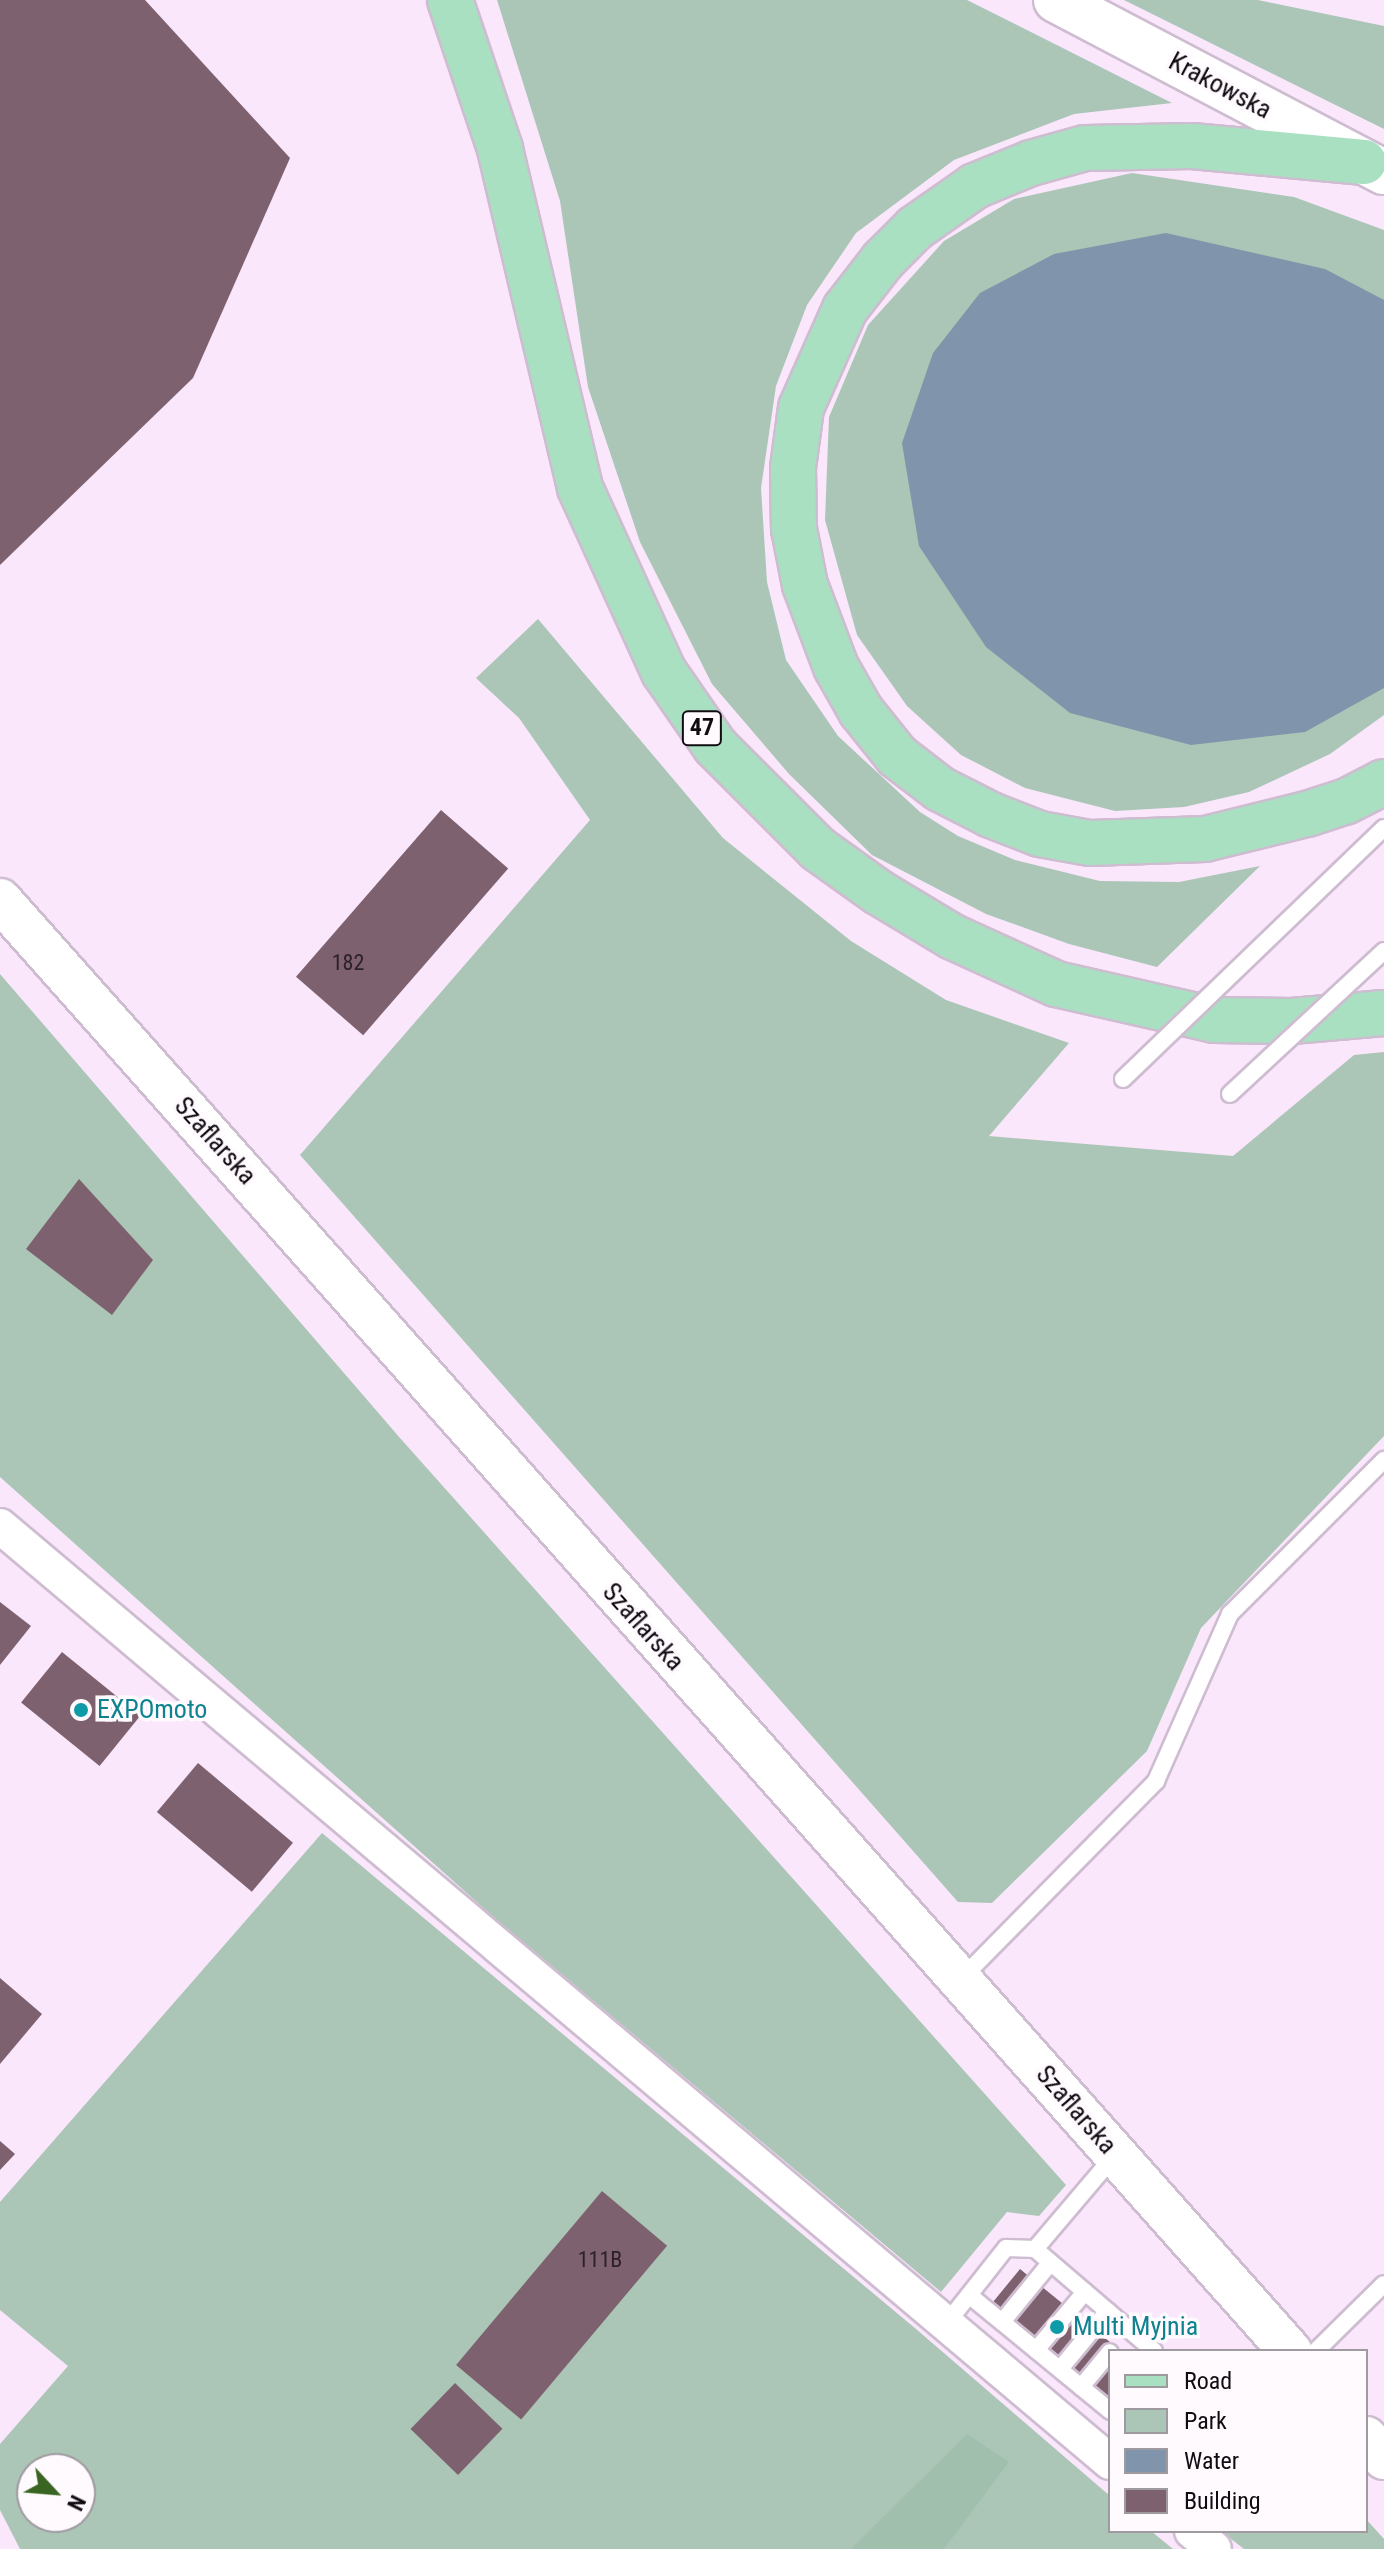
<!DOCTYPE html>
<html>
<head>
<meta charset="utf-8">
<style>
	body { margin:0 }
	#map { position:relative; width:1384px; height:2549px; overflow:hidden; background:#fae7fc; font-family:"Roboto Condensed",sans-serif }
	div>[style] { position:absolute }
	.green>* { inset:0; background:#abc6b6 }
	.forest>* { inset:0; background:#a1bfad }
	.water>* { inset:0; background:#8094ab }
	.building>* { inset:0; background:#7e616f; transform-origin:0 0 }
	.roads { filter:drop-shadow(2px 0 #cebcd0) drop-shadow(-2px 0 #cebcd0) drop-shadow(0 2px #cebcd0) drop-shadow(0 -2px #cebcd0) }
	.service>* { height:16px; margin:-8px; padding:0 8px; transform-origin:8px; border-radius:8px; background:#fff }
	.minor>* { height:34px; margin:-17px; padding:0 17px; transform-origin:17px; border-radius:17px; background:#fff }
	.tertiary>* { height:42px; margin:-21px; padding:0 21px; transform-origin:21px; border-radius:21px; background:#fff }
	.secondary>* { height:44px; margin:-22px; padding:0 22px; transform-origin:22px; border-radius:22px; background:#fff }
	.primary>* { height:44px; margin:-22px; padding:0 22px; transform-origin:22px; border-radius:22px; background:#aae0c2 }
	.bridges { filter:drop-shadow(2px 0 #cebcd0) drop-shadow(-2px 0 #cebcd0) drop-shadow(0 2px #cebcd0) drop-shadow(0 -2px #cebcd0) }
	.service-bridge>* { height:16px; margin:-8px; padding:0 8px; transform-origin:8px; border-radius:8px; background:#fff }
	.dots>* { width:22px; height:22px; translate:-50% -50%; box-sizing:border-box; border:4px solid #fefafe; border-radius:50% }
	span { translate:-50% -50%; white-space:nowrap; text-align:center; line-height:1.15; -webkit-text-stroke:7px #fefafe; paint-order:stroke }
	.number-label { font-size:22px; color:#2c2029 }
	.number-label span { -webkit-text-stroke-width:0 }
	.shield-label span { padding:2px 6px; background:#fefafe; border:2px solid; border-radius:6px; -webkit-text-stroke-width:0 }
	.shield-label { font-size:24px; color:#110b12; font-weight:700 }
	.street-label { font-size:26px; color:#110b12 }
	.culture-label { font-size:26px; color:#0d838f }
	.left { translate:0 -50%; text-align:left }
	.legend { position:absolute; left:1108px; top:2349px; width:260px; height:184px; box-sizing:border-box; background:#fefafe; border:2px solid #9f9aa0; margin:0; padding:10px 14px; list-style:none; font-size:24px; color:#110b12 }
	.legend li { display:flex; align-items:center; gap:16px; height:40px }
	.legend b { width:40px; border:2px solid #9f9aa0 }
	.north { position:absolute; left:16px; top:2453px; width:80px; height:80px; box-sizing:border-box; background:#fefafe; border:2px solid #9f9aa0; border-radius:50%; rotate:116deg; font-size:22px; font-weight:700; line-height:32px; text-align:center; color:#110b12 }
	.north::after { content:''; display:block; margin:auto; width:28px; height:36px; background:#396421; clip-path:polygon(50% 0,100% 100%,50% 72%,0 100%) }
</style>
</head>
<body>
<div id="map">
	<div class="green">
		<div style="clip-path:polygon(497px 0,967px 0,1172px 103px,1074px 114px,954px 160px,856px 233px,807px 305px,776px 386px,761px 488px,767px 582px,786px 660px,838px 736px,920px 812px,958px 836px,1015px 860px,1100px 881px,1179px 882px,1260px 866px,1157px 967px,1069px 944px,986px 914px,872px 855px,789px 774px,712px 684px,640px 542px,588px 387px,560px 201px)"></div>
		<div style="clip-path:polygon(1124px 0,1258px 0,1384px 26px,1384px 129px)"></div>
		<div style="clip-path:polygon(1132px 173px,1294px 197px,1384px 230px,1384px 715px,1330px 754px,1249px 792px,1184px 807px,1115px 811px,1025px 788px,961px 755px,907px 706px,857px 635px,825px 520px,829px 417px,868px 325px,944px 241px,1014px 199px)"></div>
		<div style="clip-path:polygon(538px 619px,723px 838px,851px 941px,946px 1000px,1069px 1043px,989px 1136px,1233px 1156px,1354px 1055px,1384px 1052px,1384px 1436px,1201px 1628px,1147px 1751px,992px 1903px,958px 1902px,300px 1155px,590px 820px,519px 718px,476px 678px)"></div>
		<div style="clip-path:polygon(0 974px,400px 1438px,1066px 2185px,1039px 2216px,1007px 2212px,941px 2292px,497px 1920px,0 1477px)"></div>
		<div style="clip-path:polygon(evenodd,322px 1833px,916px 2329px,1110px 2496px,1110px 2531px,1151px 2531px,1173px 2549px,20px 2549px,0 2510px,0 2444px,68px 2366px,0 2310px,0 2202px,322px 1833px,32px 2469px,80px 2469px,80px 2517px,32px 2517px,32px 2469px)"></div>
		<div style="clip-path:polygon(1366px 2519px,1384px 2539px,1384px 2549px,1244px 2549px,1221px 2531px,1366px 2531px)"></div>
	</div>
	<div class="forest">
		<div style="clip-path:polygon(967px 2434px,1009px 2462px,944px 2549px,851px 2549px)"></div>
	</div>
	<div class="water">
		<div style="clip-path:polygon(1166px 233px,1325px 269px,1384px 300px,1384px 688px,1305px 732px,1191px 745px,1070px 713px,986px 647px,919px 546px,902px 443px,933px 353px,980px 293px,1054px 254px)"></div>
	</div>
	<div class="building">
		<div style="clip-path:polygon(0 0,145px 0,290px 158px,193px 378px,0 565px)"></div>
		<div style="left:441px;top:810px;width:89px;height:221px;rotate:41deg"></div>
		<div style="clip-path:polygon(79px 1179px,153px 1260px,112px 1315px,26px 1249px)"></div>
		<div style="clip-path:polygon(0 1602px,31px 1626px,0 1665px)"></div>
		<div style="left:62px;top:1652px;width:101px;height:65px;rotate:39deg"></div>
		<div style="left:198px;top:1763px;width:124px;height:64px;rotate:40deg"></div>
		<div style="clip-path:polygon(0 1978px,42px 2014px,0 2064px)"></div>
		<div style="clip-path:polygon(0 2141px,15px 2154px,0 2170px)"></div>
		<div style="left:602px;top:2191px;width:85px;height:227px;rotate:40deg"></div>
		<div style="clip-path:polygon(1020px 2269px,1121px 2351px,1110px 2351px,1110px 2399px,993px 2302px)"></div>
		<div style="left:455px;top:2383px;width:66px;height:64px;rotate:44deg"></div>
	</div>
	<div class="roads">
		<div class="service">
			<div style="left:961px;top:1979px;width:278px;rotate:-45.4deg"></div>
			<div style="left:1156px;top:1781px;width:183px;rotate:-66.1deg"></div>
			<div style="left:1230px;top:1614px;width:218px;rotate:-45deg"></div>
			<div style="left:1114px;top:2156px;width:122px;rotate:130.3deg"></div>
			<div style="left:1035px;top:2249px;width:157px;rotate:40.6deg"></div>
			<div style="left:969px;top:2295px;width:183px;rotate:39.4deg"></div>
			<div style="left:1002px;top:2322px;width:77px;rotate:-50.8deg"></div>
			<div style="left:946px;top:2324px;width:97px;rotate:-51.7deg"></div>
			<div style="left:1006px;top:2248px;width:29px;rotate:2deg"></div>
			<div style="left:1036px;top:2350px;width:76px;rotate:-49.8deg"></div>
			<div style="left:1316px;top:2351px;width:95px;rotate:-44.6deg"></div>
			<div style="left:1060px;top:2369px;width:75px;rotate:-50.4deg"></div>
			<div style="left:1081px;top:2387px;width:45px;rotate:-50.4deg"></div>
		</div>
		<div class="minor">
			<div style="left:0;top:1526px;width:1452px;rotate:40.14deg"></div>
			<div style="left:1192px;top:2531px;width:28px;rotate:39deg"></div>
		</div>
		<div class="tertiary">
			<div style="left:0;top:900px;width:1942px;rotate:48.36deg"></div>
			<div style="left:1366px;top:2438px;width:27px;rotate:48deg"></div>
		</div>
		<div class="secondary">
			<div style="left:1056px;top:0;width:370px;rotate:27.7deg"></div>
		</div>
		<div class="primary">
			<div style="left:450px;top:0;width:157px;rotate:71.4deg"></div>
			<div style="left:500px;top:149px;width:348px;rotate:76.7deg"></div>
			<div style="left:580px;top:488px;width:202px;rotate:65.5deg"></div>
			<div style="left:664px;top:672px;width:90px;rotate:55.4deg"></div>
			<div style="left:715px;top:746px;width:146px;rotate:45deg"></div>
			<div style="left:818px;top:849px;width:74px;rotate:35.6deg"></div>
			<div style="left:878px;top:892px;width:87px;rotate:31deg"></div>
			<div style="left:953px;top:937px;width:113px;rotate:24.5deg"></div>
			<div style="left:1056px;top:984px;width:162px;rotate:12.8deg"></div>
			<div style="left:1214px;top:1020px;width:78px;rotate:0.7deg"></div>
			<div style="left:1292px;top:1021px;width:92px;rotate:-5deg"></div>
			<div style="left:1364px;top:162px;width:173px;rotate:-174.7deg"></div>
			<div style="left:1192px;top:146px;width:107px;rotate:178.9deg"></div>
			<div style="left:1085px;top:148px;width:56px;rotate:164.5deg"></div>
			<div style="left:1031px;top:163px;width:61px;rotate:157.7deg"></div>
			<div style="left:975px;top:186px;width:73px;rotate:145deg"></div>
			<div style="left:915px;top:228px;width:45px;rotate:135deg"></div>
			<div style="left:883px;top:260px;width:62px;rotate:127.8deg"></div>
			<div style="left:845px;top:309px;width:108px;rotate:114deg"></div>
			<div style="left:801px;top:408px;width:61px;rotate:97.6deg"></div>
			<div style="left:793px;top:468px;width:61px;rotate:89.1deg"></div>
			<div style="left:794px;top:529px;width:57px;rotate:78.9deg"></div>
			<div style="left:805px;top:585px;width:88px;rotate:69.3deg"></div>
			<div style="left:836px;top:667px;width:51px;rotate:60.4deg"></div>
			<div style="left:861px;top:711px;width:58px;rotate:51.3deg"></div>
			<div style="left:897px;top:756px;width:54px;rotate:37.5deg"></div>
			<div style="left:940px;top:789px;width:57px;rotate:27deg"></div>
			<div style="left:991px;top:815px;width:53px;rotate:21.2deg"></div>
			<div style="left:1040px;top:834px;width:51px;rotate:10.2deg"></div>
			<div style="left:1090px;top:843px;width:115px;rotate:-2deg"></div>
			<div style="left:1205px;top:839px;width:105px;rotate:-13.8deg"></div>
			<div style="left:1307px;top:814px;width:40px;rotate:-18deg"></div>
			<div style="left:1345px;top:802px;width:44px;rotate:-27.1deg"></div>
		</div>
	</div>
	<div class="bridges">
		<div class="service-bridge">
			<div style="left:1123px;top:1079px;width:362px;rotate:-43.9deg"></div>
			<div style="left:1230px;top:1094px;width:210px;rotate:-42.9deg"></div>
		</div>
	</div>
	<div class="dots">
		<div style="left:81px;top:1710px;background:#0f9aa8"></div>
		<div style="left:1057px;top:2327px;background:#0f9aa8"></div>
	</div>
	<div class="number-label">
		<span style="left:348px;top:963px">182</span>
		<span style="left:600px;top:2260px">111B</span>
	</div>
	<div class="shield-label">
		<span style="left:702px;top:728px">47</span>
	</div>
	<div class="street-label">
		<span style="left:1220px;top:86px;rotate:28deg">Krakowska</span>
		<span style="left:215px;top:1141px;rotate:48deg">Szaflarska</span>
		<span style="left:643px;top:1627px;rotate:48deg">Szaflarska</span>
		<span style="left:1076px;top:2110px;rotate:49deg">Szaflarska</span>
	</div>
	<div class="culture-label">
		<span class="left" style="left:97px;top:1710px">EXPOmoto</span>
		<span class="left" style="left:1073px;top:2327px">Multi Myjnia</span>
	</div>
	<ul class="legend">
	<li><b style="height:10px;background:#aae0c2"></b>Road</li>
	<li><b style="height:22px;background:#abc6b6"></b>Park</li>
	<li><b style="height:22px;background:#8094ab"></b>Water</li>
	<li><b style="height:22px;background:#7e616f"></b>Building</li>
	</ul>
	<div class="north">N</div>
</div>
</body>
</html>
